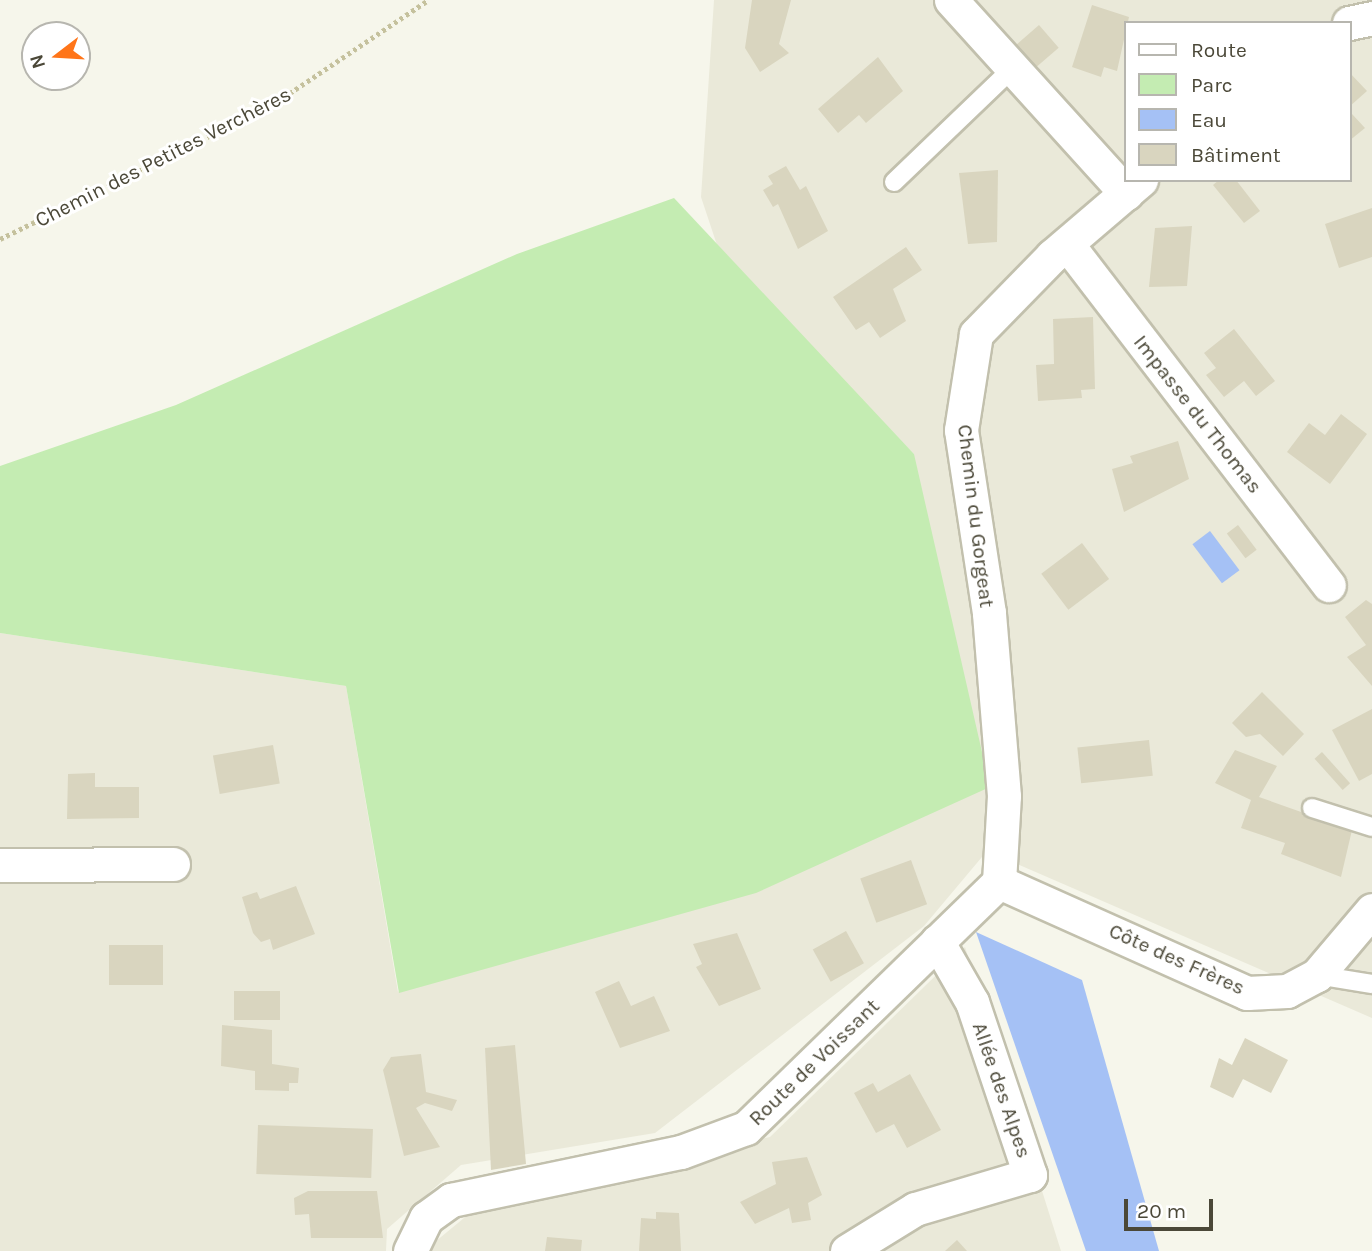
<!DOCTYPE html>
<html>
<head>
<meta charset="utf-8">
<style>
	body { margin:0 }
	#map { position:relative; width:1372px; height:1251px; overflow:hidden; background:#f6f6eb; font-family:Karla,sans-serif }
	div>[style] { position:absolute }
	.residential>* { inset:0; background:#eae9d9 }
	.green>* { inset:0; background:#c4ecb2 }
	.water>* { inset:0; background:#a5c1f5; transform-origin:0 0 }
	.building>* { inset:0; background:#d9d5bf; transform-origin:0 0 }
	.path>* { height:4.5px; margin-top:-2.25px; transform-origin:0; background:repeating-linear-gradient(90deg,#c5c19d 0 3.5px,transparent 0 7px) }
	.roads { filter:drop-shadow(2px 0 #c2c0ad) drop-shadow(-2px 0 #c2c0ad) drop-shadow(0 2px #c2c0ad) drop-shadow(0 -2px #c2c0ad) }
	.lane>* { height:18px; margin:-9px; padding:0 9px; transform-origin:9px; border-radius:9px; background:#fff }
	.street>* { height:33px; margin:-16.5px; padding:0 16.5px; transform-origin:16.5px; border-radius:16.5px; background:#fff }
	span { translate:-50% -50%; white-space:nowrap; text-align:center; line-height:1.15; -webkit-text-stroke:6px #fff; paint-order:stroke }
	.street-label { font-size:21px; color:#4b4838 }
	.legend { position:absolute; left:1124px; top:21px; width:228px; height:161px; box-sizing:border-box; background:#fff; border:2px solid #b7b6af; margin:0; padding:9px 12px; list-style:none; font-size:21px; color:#4b4838 }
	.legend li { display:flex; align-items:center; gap:14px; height:35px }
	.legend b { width:35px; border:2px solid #b7b6af }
	.north { position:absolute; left:21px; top:21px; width:70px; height:70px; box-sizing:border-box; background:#fff; border:2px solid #b7b6af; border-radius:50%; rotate:253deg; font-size:19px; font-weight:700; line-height:28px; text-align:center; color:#4b4838 }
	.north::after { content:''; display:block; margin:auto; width:24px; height:32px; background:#ff7519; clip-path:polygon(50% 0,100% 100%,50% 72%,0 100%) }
	.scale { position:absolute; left:1124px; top:1199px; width:89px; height:32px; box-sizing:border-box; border:4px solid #4b4838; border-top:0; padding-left:9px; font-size:21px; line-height:24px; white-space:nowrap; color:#4b4838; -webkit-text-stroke:5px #fff; paint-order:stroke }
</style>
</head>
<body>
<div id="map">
	<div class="residential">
		<div style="clip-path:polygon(evenodd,714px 0,1372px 0,1372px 1018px,987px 851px,924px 926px,655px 1133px,461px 1165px,387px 1229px,386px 1251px,0 1251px,0 633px,346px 686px,398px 992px,914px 454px,719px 251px,701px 197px,714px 0,1125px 23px,1349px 23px,1349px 180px,1125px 180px,1125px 23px)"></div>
		<div style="clip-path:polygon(965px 947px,1061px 1251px,424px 1251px,481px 1204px,770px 1137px)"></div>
	</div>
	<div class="green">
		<div style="clip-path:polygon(674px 198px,914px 454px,990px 787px,756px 893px,399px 993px,346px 686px,0 633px,0 466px,176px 405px,517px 254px)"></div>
	</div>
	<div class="water">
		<div style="left:1210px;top:531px;width:49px;height:22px;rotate:53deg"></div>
		<div style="clip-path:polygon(976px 932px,1082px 980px,1159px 1251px,1086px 1251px)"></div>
	</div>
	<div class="building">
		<div style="clip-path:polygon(752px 0,791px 0,779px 44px,789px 53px,760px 72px,745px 48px)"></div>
		<div style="clip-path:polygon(1092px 5px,1129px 17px,1117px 71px,1104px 67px,1101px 77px,1072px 67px)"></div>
		<div style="left:1039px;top:25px;width:30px;height:33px;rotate:49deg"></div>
		<div style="clip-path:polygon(878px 57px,903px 91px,866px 123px,859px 115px,838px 133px,818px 109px)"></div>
		<div style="clip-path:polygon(1349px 72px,1367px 91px,1349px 107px)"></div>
		<div style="clip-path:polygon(1352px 114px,1365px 128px,1349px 141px,1349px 116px)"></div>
		<div style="clip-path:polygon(786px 166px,800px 190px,806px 186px,828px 231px,798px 249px,778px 204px,773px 207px,763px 190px,773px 184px,768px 176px)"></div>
		<div style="clip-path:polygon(998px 170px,997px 242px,968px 244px,959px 173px)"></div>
		<div style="clip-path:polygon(1219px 180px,1236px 180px,1260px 211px,1244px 223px,1213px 185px)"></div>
		<div style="clip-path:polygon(1372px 208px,1372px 257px,1339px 268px,1325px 224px)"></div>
		<div style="clip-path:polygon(1192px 226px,1187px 286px,1149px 287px,1155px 228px)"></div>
		<div style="clip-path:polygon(906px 247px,922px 270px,893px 289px,906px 321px,880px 338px,869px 322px,856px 330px,833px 297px)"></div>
		<div style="clip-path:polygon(1093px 317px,1095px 389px,1081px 390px,1082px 398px,1038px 401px,1036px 365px,1054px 364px,1053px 319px)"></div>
		<div style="clip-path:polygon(1234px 329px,1275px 381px,1256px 396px,1244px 381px,1224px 397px,1206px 375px,1216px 368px,1204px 353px)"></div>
		<div style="clip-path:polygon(1341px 414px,1367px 434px,1330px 484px,1287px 452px,1309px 423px,1325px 435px)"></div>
		<div style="clip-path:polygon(1178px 441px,1189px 479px,1124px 512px,1112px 469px,1133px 463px,1130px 456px)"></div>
		<div style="left:1238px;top:525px;width:31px;height:14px;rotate:53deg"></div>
		<div style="left:1082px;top:543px;width:45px;height:51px;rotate:53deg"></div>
		<div style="clip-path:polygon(1366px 600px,1372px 604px,1372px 686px,1347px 657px,1366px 645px,1345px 617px)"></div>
		<div style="clip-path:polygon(1262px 692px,1304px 734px,1283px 756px,1260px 734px,1246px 737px,1232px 723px)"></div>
		<div style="clip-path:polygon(1372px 709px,1372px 774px,1359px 781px,1332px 730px)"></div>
		<div style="left:1149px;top:740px;width:36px;height:72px;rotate:84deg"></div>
		<div style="left:273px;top:745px;width:39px;height:61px;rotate:80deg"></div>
		<div style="clip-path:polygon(1235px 750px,1277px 766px,1259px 797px,1352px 830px,1341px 877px,1281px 854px,1285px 843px,1241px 828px,1251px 800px,1215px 783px)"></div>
		<div style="left:1322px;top:752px;width:42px;height:10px;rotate:48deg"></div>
		<div style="clip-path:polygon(95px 773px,95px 787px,139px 787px,139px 818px,67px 819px,68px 774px)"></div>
		<div style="left:911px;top:860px;width:47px;height:54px;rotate:70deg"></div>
		<div style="clip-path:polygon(296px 886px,315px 934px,273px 950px,270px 939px,261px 942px,253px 933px,242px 897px,257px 892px,260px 899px)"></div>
		<div style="left:846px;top:931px;width:37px;height:38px;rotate:61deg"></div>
		<div style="clip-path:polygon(737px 933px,761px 989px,719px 1006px,696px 967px,702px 964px,693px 944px)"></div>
		<div style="left:163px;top:945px;width:40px;height:54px;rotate:90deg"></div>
		<div style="clip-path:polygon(619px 981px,631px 1006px,654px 996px,670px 1031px,620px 1048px,595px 992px)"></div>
		<div style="left:234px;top:991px;width:46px;height:29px"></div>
		<div style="clip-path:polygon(222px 1025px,272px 1030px,272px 1064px,299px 1068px,298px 1083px,289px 1083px,289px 1091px,255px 1090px,255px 1071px,221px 1066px)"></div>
		<div style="clip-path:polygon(1245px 1038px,1288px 1060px,1271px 1093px,1243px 1079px,1233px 1098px,1210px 1087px,1219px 1058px,1232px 1065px)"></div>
		<div style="clip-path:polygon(515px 1045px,526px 1164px,491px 1170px,485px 1048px)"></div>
		<div style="clip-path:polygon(421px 1054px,426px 1092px,457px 1100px,452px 1111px,425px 1103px,416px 1108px,440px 1147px,404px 1156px,383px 1070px,391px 1057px)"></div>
		<div style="clip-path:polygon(910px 1074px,941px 1130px,907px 1148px,894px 1124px,876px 1133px,854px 1093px,873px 1083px,878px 1092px)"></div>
		<div style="left:258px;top:1125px;width:115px;height:49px;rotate:2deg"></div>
		<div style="clip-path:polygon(807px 1157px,822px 1195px,808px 1203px,811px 1220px,792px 1223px,789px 1208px,755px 1224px,740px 1202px,776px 1184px,772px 1162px)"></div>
		<div style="clip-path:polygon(308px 1191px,377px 1191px,383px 1238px,311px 1238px,309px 1214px,295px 1215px,294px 1198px)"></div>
		<div style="clip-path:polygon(656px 1212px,679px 1213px,681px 1251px,639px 1251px,641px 1218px,656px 1219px)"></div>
		<div style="clip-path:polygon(547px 1237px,582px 1240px,581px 1251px,545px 1251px)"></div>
		<div style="clip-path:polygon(957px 1240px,967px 1251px,945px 1251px)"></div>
	</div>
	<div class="path">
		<div style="left:0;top:239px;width:303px;rotate:-26.2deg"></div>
		<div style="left:272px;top:105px;width:188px;rotate:-33.9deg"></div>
	</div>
	<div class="roads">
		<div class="lane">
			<div style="left:894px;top:182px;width:169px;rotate:-43.8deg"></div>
			<div style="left:1312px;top:808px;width:63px;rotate:17.6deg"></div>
			<div style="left:1317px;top:975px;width:56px;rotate:9.3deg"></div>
		</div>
		<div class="street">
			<div style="left:951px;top:0;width:261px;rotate:47.8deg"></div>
			<div style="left:1349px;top:23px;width:24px;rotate:-12deg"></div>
			<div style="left:1067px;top:244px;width:430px;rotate:52.5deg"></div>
			<div style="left:0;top:865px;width:173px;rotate:-0.3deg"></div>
			<div style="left:999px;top:882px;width:86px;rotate:-86.7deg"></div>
			<div style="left:1004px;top:796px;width:184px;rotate:-94.7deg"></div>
			<div style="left:989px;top:613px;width:185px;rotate:-98.7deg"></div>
			<div style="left:961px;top:430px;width:97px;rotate:-81.1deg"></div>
			<div style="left:976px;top:334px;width:109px;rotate:-45.7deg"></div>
			<div style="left:1052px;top:256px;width:117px;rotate:-40.5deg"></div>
			<div style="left:999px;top:882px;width:272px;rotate:24.1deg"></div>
			<div style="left:1247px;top:993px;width:40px;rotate:-2.9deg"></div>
			<div style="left:1287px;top:991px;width:34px;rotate:-28deg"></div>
			<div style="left:1317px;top:975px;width:85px;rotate:-49.8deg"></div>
			<div style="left:410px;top:1251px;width:37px;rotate:-64deg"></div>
			<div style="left:426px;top:1218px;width:31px;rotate:-36deg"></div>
			<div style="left:451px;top:1200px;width:235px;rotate:-11.8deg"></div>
			<div style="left:681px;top:1152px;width:69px;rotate:-20.3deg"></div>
			<div style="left:746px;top:1128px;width:353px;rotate:-44.2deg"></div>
			<div style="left:847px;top:1251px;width:80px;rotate:-31.7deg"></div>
			<div style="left:915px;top:1209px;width:120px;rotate:-16.5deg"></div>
			<div style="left:1030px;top:1175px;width:182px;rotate:-108.5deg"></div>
			<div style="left:972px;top:1002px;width:70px;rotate:-119.8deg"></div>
		</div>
	</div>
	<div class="street-label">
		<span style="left:163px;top:157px;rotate:-27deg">Chemin des Petites Verchères</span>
		<span style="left:1198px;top:414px;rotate:52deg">Impasse du Thomas</span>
		<span style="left:976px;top:516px;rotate:83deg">Chemin du Gorgeat</span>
		<span style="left:1177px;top:959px;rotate:24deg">Côte des Frères</span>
		<span style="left:814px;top:1062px;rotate:-44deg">Route de Voissant</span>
		<span style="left:1002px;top:1090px;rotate:71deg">Allée des Alpes</span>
	</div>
	<ul class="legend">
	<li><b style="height:9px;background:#fff"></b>Route</li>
	<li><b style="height:19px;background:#c4ecb2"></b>Parc</li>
	<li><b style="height:19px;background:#a5c1f5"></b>Eau</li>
	<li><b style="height:19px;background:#d9d5bf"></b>Bâtiment</li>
	</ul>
	<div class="north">N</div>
	<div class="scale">20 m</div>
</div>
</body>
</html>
